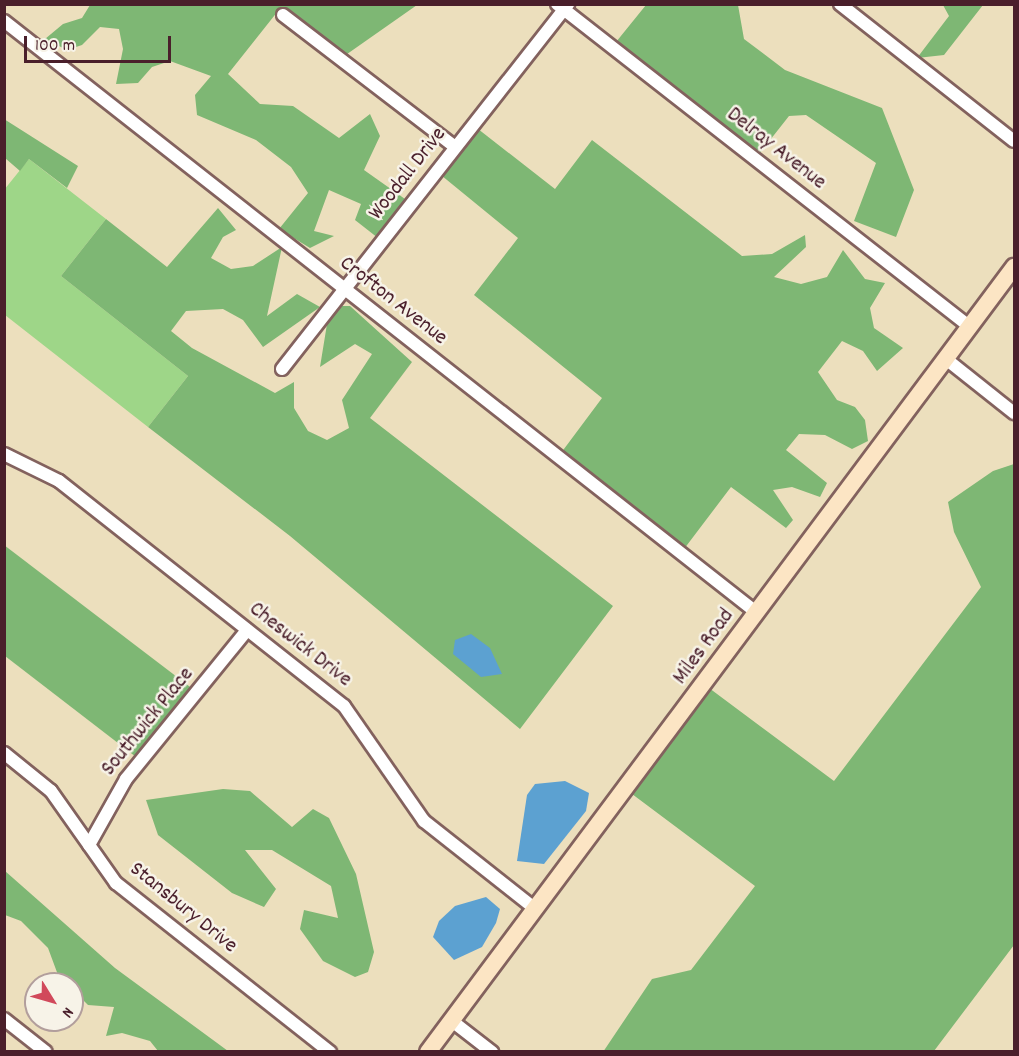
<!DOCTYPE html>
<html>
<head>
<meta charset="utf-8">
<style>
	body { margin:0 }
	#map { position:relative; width:1019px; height:1056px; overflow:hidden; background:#ecdfbd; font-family:Dekko,sans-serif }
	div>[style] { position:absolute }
	.green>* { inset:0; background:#9ed688 }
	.forest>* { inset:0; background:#7eb774 }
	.water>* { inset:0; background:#5ca1d1 }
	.roads { filter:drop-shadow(2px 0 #83625e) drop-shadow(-2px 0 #83625e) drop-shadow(0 2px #83625e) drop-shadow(0 -2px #83625e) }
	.street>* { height:12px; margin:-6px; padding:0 6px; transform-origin:6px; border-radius:6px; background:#fff }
	.secondary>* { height:16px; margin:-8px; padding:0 8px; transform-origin:8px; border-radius:8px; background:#fce5c4 }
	span { translate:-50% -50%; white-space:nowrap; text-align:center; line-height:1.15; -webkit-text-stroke:5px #f7f3e8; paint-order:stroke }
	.street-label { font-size:22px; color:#4a1f2b }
	.frame { position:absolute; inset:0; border:6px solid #4a1f2b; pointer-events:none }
	.north { position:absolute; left:24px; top:972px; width:60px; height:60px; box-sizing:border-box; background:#f7f3e8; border:2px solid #b29e9c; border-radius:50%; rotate:127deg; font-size:16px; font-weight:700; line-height:24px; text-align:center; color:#4a1f2b }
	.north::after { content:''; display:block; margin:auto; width:21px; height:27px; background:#d1495b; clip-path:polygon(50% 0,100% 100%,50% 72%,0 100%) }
	.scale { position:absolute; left:24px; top:36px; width:147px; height:27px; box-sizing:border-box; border:3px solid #4a1f2b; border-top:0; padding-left:8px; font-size:18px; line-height:21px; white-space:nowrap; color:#4a1f2b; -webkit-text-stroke:4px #f7f3e8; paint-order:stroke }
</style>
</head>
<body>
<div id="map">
	<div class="green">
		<div style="clip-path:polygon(29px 159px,106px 219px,61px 276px,188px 376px,148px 427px,5px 315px,4px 190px)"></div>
	</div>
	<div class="forest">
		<div style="clip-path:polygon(90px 5px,417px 5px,340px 59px,278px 11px,228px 74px,260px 104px,293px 106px,339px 138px,370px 114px,380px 136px,364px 170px,405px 199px,378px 238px,355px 220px,361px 204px,329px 190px,314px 231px,334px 236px,310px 248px,279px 229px,308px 193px,291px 167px,256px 140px,197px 115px,195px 95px,211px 76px,170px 61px,152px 67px,138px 83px,116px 84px,123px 49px,119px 29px,100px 27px,82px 45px,67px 50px,45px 39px,63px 24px,82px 18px)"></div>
		<div style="clip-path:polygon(646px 5px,738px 5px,744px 39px,785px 70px,882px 108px,914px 190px,896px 237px,854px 221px,876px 163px,806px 115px,789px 116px,755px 159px,612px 47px)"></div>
		<div style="clip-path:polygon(943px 5px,983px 5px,944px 55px,917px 58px,949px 16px)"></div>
		<div style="clip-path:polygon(4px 119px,78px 166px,67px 188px,29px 159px,20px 171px,5px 158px)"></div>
		<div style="clip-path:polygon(473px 125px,555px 189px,592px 140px,742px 256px,772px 254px,805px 235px,806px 247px,774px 277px,801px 284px,827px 277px,843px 250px,865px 279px,885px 283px,870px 308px,874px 328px,903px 348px,877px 371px,863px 351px,842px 341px,818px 372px,837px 400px,855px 407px,865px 420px,868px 441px,852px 449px,825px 435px,799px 434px,786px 450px,827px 483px,820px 497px,792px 487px,773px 490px,793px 520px,786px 528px,731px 487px,681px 553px,558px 457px,602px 398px,474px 295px,518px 238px,436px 171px)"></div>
		<div style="clip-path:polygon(218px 208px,236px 230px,223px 237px,211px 258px,231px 269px,253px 266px,282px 247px,267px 316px,297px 294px,320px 307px,263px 347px,243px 320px,223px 309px,186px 311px,171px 331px,192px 348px,275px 393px,294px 382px,294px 408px,308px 431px,327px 440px,349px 428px,342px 400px,372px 354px,355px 344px,320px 367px,327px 324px,342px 306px,350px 306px,412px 362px,370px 418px,613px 606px,520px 729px,290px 536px,148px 427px,188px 376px,61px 276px,106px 219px,167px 267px)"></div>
		<div style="clip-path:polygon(1014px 464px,1014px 945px,934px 1051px,603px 1052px,652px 979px,691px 970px,755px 886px,624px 788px,705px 685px,834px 781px,981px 587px,954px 532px,948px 502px,993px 471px)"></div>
		<div style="clip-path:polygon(4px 545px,198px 693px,140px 760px,5px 656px)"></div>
		<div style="clip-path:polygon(223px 789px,250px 791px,292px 827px,313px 809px,329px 818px,356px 874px,374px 952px,368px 972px,355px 977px,323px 961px,300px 929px,304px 910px,338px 918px,331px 886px,272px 850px,245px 850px,276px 889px,264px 907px,232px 893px,158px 835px,146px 800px)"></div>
		<div style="clip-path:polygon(5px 871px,115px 968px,228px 1051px,158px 1051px,150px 1041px,122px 1033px,106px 1036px,114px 1007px,88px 1005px,58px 975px,48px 948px,21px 921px,5px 915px)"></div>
	</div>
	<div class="water">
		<div style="clip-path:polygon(471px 634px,490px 648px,502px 674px,481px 677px,453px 654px,455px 640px)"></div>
		<div style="clip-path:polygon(565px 781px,589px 793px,586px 811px,544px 864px,517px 861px,527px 795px,535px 784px)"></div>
		<div style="clip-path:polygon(486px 897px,500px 909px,496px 923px,482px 947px,454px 960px,433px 937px,439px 921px,455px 906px)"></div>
	</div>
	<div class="roads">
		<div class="street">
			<div style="left:557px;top:4px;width:524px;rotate:38.03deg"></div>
			<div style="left:840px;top:4px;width:221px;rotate:38.2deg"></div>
			<div style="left:283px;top:15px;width:217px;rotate:37.5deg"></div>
			<div style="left:4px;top:21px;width:958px;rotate:38.17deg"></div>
			<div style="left:946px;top:359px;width:87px;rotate:38.5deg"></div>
			<div style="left:282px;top:369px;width:464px;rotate:-51.9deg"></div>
			<div style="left:4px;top:454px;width:61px;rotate:26.1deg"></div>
			<div style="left:59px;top:481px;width:363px;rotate:38.3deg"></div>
			<div style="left:344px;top:706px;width:140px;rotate:55.2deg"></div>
			<div style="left:424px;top:821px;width:140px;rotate:38.3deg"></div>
			<div style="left:4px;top:753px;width:60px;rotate:39deg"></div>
			<div style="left:51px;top:791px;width:113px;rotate:54.8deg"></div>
			<div style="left:116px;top:883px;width:273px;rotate:38.3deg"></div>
			<div style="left:89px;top:845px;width:76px;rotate:-60.7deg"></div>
			<div style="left:126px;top:779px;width:192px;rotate:-50.9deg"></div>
			<div style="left:4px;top:1019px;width:53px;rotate:38.2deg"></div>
			<div style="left:452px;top:1021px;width:51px;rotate:37.8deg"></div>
		</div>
		<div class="secondary">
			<div style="left:428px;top:1052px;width:980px;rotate:-53.26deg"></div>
		</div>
	</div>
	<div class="street-label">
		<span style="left:776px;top:149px;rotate:38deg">Delray Avenue</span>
		<span style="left:408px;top:174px;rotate:-52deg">Woodall Drive</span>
		<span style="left:393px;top:301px;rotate:38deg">Crofton Avenue</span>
		<span style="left:300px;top:645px;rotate:38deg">Cheswick Drive</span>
		<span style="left:704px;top:647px;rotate:-54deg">Miles Road</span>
		<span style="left:148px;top:722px;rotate:-51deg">Southwick Place</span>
		<span style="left:183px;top:908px;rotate:39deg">Stansbury Drive</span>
	</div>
	<div class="frame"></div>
	<div class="north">N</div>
	<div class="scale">100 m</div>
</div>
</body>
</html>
